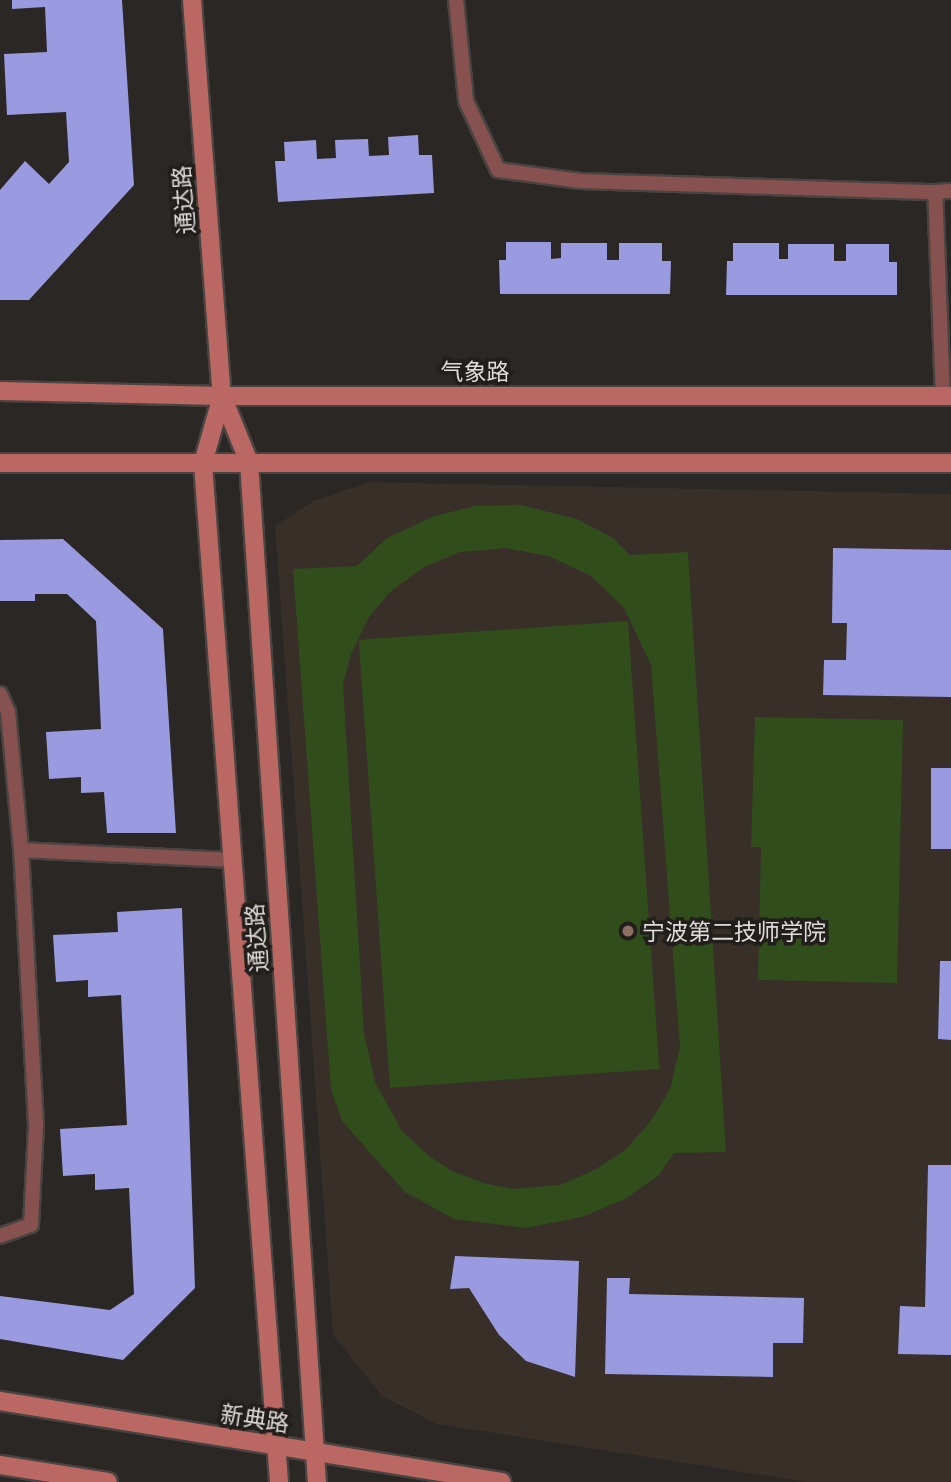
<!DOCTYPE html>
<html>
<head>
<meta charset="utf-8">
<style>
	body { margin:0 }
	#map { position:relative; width:951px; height:1482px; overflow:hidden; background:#2b2724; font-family:Barlow,"Noto Sans SC",sans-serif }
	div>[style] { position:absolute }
	.built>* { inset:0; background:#372f28 }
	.green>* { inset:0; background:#314d1c; transform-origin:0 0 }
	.building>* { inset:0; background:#999adf; transform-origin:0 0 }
	.roads { filter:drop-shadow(2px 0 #484441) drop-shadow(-2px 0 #484441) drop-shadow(0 2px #484441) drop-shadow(0 -2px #484441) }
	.lane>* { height:14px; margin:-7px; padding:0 7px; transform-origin:7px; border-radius:7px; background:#86514e }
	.secondary>* { height:18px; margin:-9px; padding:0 9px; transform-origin:9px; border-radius:9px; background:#bb6763 }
	.dots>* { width:19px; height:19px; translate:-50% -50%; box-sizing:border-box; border:4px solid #211e1b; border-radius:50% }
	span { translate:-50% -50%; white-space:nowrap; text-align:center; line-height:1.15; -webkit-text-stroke:7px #211e1b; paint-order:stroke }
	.street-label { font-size:23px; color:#dfdcda }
	.poi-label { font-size:23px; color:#dfdcda }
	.left { translate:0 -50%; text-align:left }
</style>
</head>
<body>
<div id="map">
	<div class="built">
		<div style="clip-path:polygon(369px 482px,951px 494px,951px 1482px,806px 1482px,437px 1424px,382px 1396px,333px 1335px,275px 526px,314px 501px)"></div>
	</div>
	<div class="green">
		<div style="clip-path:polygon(evenodd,521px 505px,577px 519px,613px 538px,630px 555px,688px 552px,726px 1152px,674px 1153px,658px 1176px,625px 1199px,582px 1217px,525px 1228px,454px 1219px,405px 1192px,342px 1121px,331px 1090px,293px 569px,357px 566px,387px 538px,434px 516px,476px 506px,521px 505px,506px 548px,548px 556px,591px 576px,624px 608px,651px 665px,680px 1047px,670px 1089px,651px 1121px,625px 1150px,596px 1169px,560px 1185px,514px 1189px,483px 1183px,452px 1171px,429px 1156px,402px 1131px,375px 1082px,364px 1032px,343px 684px,351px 654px,369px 617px,390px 592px,424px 567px,460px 552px,506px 548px)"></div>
		<div style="left:628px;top:621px;width:449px;height:270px;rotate:86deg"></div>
		<div style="clip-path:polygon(755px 717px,903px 720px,897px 983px,758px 980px,761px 847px,751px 847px)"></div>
	</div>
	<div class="building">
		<div style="clip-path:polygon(12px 0,122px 0,134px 185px,29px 300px,0 300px,0 190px,25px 161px,49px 184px,69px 162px,66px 112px,7px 115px,4px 54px,47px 52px,45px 7px,12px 9px)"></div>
		<div style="clip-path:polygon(418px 135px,419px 155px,432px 155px,434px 193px,278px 202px,275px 161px,285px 161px,284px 142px,316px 140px,317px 159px,336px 158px,335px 140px,368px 139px,369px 156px,389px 155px,388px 137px)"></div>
		<div style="clip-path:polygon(506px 242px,551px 242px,551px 259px,561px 258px,561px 243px,607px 243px,607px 260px,619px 260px,619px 243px,662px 243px,662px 261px,671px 261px,670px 294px,500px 294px,499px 260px,506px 260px)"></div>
		<div style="clip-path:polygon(733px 243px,779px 243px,779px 259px,788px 259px,788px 244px,834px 244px,834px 261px,846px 261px,846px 244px,889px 244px,889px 262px,897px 262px,897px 295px,726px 295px,727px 261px,733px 261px)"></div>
		<div style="clip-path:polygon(63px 539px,163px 629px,176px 833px,107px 833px,104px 792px,81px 793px,81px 777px,49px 779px,46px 732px,101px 729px,96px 621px,67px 594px,35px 594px,35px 601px,0 601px,0 540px)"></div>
		<div style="clip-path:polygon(833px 548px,951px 550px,951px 697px,823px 695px,824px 660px,846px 660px,847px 623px,832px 623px)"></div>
		<div style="left:931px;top:768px;width:20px;height:81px"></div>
		<div style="clip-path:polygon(182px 908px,195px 1288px,123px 1360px,0 1339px,0 1296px,110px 1310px,134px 1294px,129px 1188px,95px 1190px,95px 1174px,63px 1176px,60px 1129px,127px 1125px,121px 995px,88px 997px,88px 980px,56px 982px,53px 935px,118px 932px,117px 912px)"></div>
		<div style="clip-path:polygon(940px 961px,951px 961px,951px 1040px,938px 1039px)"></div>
		<div style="clip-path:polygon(928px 1165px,951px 1165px,951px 1355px,898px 1354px,900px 1306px,925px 1307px)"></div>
		<div style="clip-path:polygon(455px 1256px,579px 1261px,575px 1377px,526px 1361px,499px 1335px,469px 1288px,450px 1289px)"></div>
		<div style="clip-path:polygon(607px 1278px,630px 1278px,629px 1294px,804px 1298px,803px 1343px,773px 1343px,773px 1377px,605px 1374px)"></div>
	</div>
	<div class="roads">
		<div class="lane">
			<div style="left:456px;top:0;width:101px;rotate:84.3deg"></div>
			<div style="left:466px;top:101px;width:76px;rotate:65.1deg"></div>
			<div style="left:498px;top:170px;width:83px;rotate:7.6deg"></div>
			<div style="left:580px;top:181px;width:355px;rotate:1.8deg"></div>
			<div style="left:943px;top:396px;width:204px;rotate:-92.2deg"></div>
			<div style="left:935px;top:192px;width:16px;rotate:-4deg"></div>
			<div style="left:0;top:694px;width:20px;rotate:66deg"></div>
			<div style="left:8px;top:712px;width:139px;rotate:84.6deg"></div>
			<div style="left:21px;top:850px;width:209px;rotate:2.7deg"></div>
			<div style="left:0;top:1236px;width:33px;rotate:-20deg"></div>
			<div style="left:31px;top:1225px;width:100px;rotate:-87.1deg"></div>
			<div style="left:36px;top:1125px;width:275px;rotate:-93.1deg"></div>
		</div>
		<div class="secondary">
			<div style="left:192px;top:0;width:397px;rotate:85.7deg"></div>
			<div style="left:0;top:391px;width:222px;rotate:1.3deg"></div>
			<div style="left:222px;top:396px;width:729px"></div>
			<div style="left:0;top:463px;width:951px"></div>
			<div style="left:0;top:1401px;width:508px;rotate:9.17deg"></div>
			<div style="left:0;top:1465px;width:109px;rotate:8.9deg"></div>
			<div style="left:279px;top:1482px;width:1022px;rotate:-94.27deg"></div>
			<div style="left:203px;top:463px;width:70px;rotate:-74.2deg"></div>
			<div style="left:222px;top:396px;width:71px;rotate:67.8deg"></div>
			<div style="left:249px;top:462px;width:1022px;rotate:86.19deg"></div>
		</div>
	</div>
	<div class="dots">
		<div style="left:628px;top:931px;background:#8d6e63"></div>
	</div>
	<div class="street-label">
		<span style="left:183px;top:200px;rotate:-94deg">通达路</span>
		<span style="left:475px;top:371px">气象路</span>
		<span style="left:256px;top:938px;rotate:-94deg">通达路</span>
		<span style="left:255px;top:1418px;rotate:9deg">新典路</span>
	</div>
	<div class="poi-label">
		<span class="left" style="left:642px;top:931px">宁波第二技师学院</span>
	</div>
</div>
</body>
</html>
